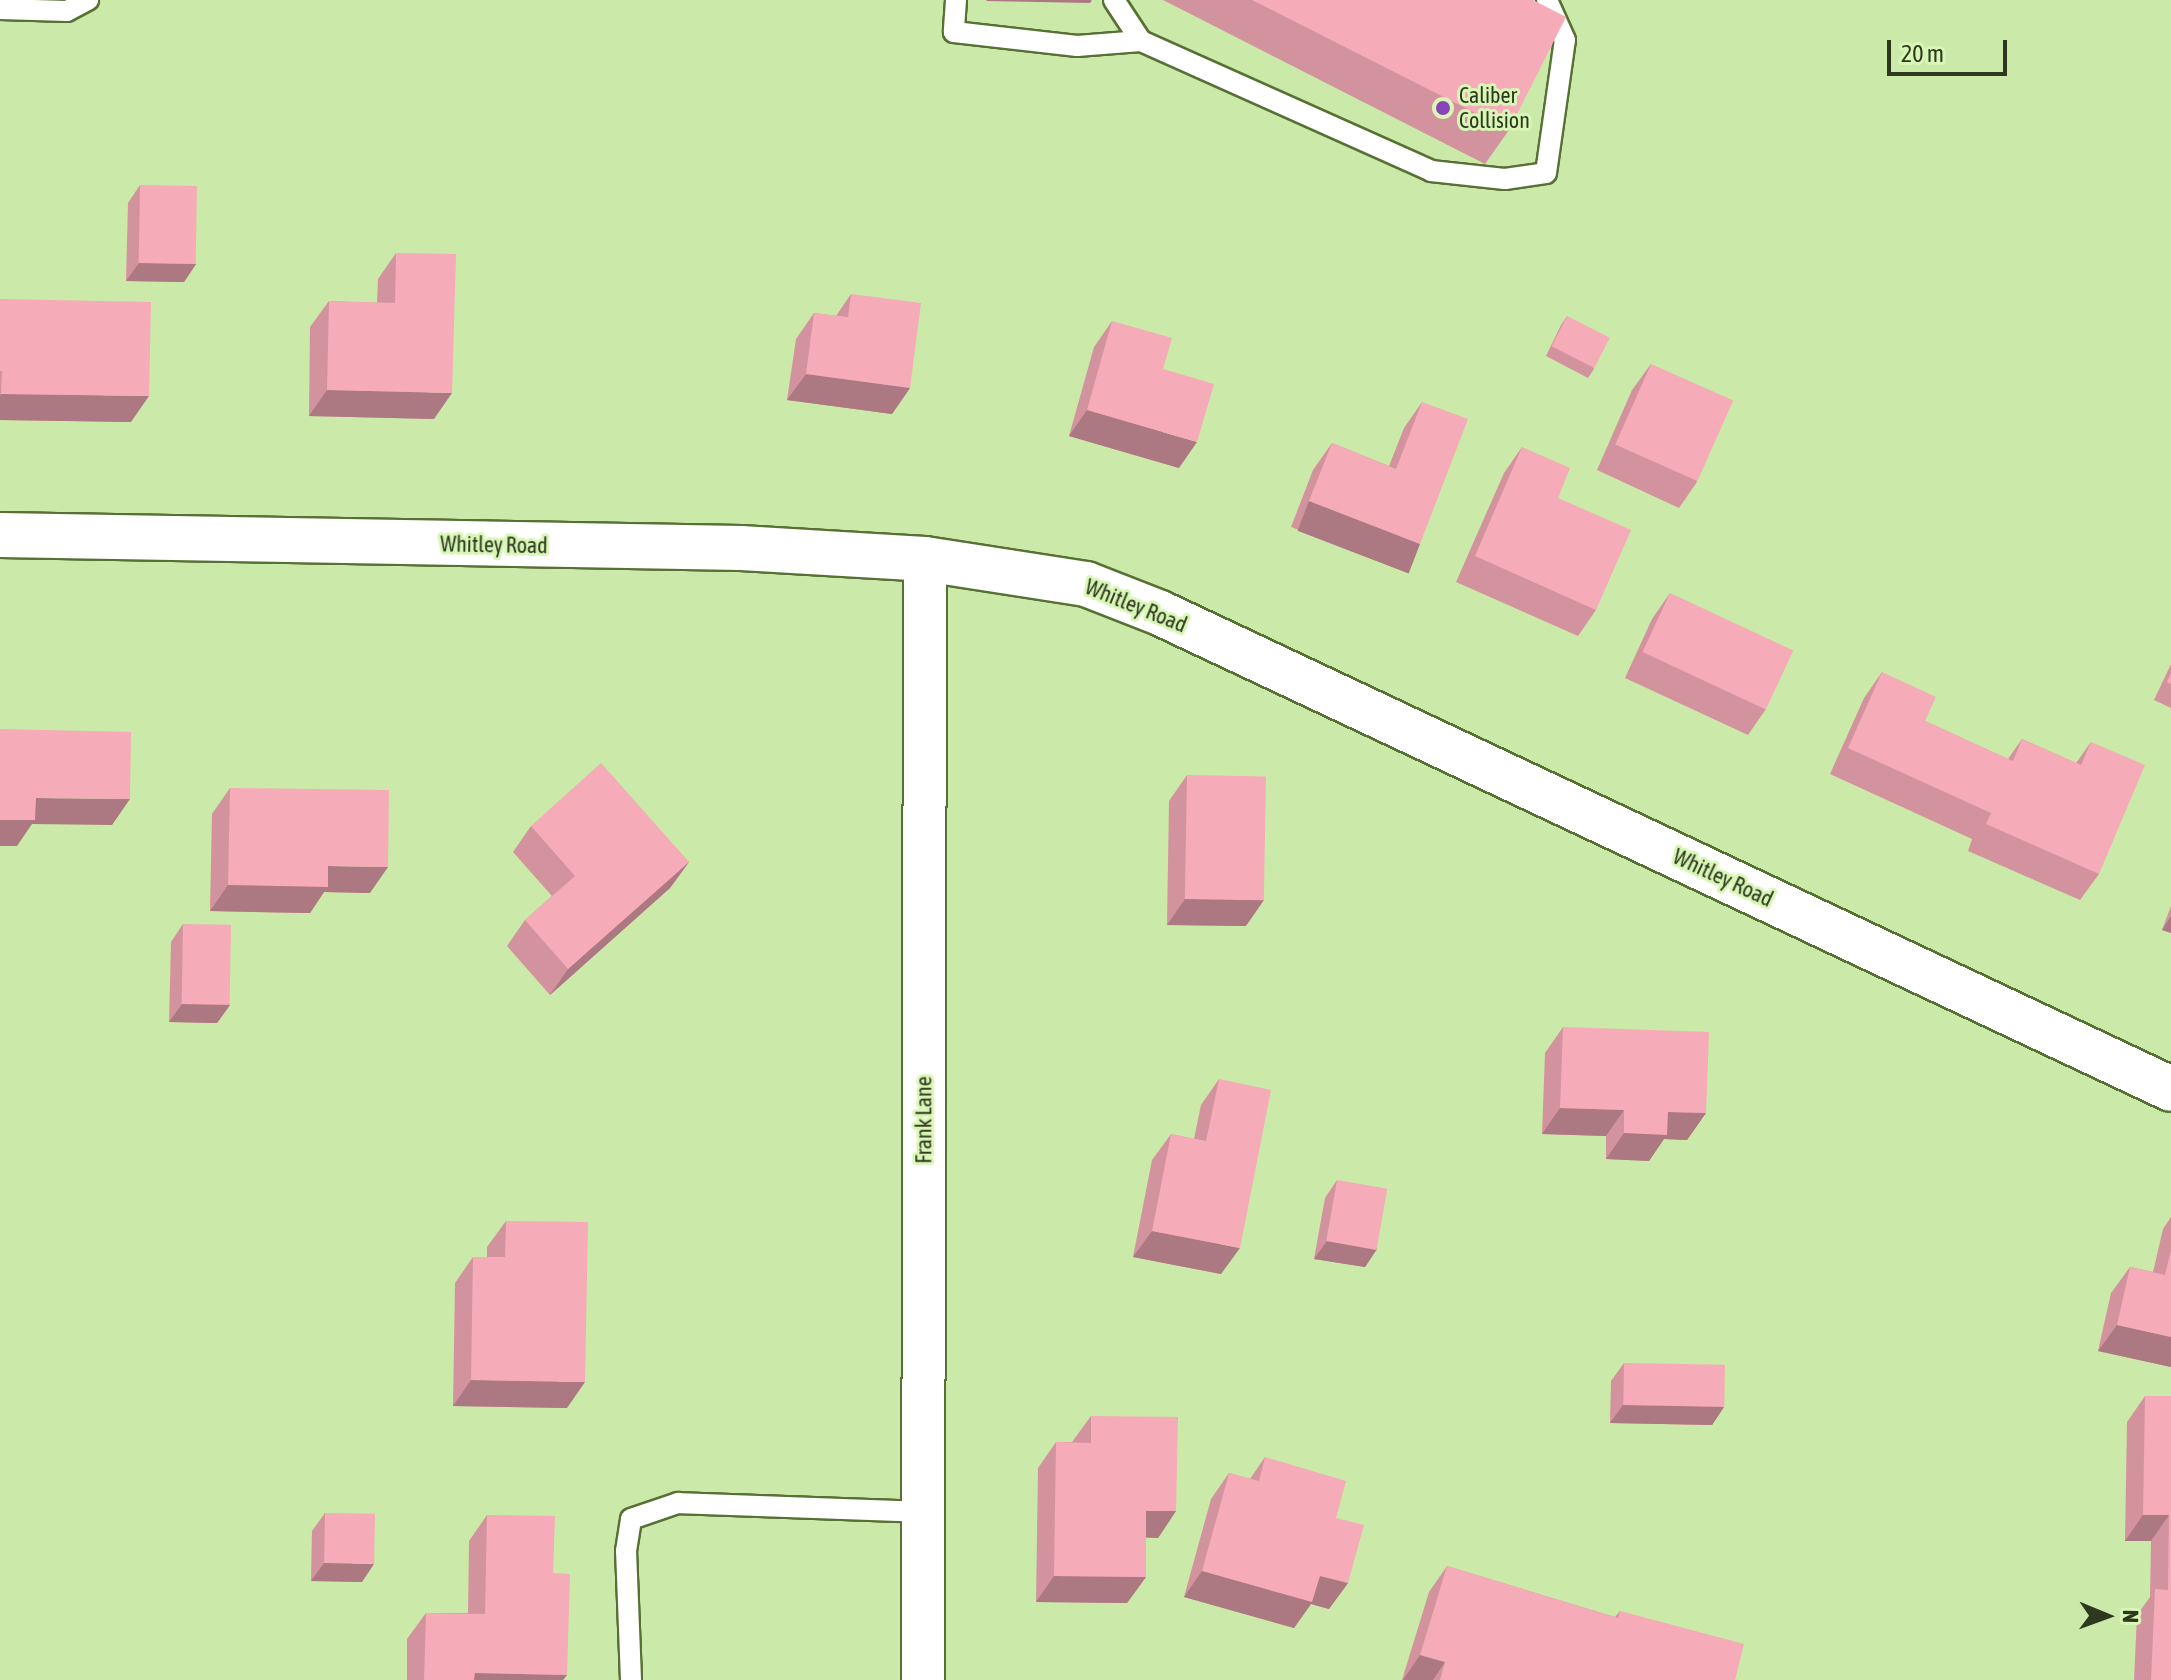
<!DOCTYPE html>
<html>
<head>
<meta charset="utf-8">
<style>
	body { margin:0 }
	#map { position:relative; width:2171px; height:1680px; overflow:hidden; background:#cbe9a8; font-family:"Asap Condensed",sans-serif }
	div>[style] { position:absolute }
	.roads { filter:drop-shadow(2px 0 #577034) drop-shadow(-2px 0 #577034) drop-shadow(0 2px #577034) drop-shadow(0 -2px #577034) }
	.lane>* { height:20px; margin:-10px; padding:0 10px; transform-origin:10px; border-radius:10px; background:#fff }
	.street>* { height:42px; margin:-21px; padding:0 21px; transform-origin:21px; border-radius:21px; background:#fff }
	.secondary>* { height:44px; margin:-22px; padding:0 22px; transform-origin:22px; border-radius:22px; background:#fff }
	.wall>* { inset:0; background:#d3939e }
	.shaded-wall>* { inset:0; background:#ac7881; transform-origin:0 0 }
	.building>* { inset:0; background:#f5abb8; transform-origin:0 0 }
	.dots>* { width:22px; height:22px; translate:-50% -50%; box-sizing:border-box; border:4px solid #d8f6b5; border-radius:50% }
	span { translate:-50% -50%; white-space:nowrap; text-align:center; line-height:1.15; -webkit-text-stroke:6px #d8f6b5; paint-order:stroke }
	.poi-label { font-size:22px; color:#2d381f }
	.left { translate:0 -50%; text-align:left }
	.street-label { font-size:22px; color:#2d381f }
	.north { position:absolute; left:2067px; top:1576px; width:80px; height:80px; -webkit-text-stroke:6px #d8f6b5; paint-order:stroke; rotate:91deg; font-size:22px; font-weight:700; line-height:32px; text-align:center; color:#2d381f }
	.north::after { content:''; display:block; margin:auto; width:28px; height:36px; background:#2d381f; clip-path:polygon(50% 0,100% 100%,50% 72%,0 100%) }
	.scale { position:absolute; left:1887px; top:40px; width:120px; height:36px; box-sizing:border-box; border:4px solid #2d381f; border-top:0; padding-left:10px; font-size:24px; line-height:28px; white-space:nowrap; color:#2d381f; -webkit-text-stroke:6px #d8f6b5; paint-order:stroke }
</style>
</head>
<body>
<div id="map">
	<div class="roads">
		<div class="lane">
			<div style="left:956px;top:0;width:32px;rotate:94deg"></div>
			<div style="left:954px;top:32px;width:124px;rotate:6.5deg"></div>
			<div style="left:1077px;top:46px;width:64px;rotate:-4.5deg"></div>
			<div style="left:1114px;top:0;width:49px;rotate:56.6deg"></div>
			<div style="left:1141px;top:41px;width:318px;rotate:24.1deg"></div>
			<div style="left:1431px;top:171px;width:74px;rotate:6.2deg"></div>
			<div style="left:1505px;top:179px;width:41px;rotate:-8.3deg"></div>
			<div style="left:1546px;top:173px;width:134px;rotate:-81.9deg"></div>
			<div style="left:1565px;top:40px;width:44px;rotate:-114.2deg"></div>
			<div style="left:0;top:9px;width:67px;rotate:1.7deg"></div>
			<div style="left:67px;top:11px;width:24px;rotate:-28deg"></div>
			<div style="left:631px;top:1680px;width:129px;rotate:-92.2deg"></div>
			<div style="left:626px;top:1551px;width:32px;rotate:-81deg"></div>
			<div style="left:631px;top:1519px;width:50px;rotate:-18.8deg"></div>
			<div style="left:678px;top:1503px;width:245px;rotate:2.1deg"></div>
		</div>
		<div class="street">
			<div style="left:923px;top:1680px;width:1121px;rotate:-89.9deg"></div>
		</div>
		<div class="secondary">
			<div style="left:0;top:535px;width:741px;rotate:1.01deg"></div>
			<div style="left:741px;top:548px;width:184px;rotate:3.4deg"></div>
			<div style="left:925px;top:559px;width:163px;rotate:8.8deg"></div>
			<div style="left:1086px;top:584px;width:79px;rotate:21.4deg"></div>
			<div style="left:1160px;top:613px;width:1117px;rotate:25.21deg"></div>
		</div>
	</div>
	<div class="wall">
		<div style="clip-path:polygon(1163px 0,1533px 0,1509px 130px,1485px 164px)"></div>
		<div style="clip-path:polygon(140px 185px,196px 264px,184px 282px,126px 281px,128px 203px)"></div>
		<div style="clip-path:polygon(396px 253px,434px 419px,309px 416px,310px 327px,329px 301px,377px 303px,378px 279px)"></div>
		<div style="clip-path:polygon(851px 294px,910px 388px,892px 414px,787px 400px,796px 339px,814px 313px,836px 316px)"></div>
		<div style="clip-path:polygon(0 299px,131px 422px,0 420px)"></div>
		<div style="clip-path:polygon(1567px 316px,1594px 369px,1588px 378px,1546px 356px,1561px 325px)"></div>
		<div style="clip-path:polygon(1112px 321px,1179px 468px,1069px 436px,1094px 347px)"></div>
		<div style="clip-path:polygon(1651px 364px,1697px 482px,1679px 508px,1597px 470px,1632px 390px)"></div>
		<div style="clip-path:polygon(1422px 402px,1402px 570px,1291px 527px,1313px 470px,1332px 443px,1389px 466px,1404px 428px)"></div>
		<div style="clip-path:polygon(1522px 447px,1558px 498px,1596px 610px,1578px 636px,1456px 582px,1504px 473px)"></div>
		<div style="clip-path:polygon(1670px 593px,1766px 709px,1748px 735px,1625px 678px,1652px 619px)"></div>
		<div style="clip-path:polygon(2171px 664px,2171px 708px,2154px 700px)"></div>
		<div style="clip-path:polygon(1882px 672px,1925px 721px,2008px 759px,2022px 739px,2076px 763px,2091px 742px,2099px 874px,2080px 900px,1968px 851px,1972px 839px,1830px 774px,1864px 698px)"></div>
		<div style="clip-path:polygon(1187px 775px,1246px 926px,1167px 925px,1169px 801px)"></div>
		<div style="clip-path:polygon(230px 788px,370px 893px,324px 892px,310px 913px,210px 911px,212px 814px)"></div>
		<div style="clip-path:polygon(531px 826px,689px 862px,670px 888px,550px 995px,507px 946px,525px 920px,552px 896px,513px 852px)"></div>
		<div style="clip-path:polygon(2171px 906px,2171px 933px,2162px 930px)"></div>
		<div style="clip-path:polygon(183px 924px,230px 1005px,217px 1023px,169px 1022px,171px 942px)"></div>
		<div style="clip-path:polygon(1563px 1027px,1706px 1113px,1687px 1140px,1664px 1139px,1649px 1161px,1606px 1159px,1606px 1136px,1542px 1134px,1545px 1053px)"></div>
		<div style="clip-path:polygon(1219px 1079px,1221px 1274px,1133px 1257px,1152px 1160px,1171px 1134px,1194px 1139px,1201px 1105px)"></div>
		<div style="clip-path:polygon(1337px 1180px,1377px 1249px,1365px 1267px,1314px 1259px,1325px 1198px)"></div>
		<div style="clip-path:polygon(2171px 1217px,2171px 1367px,2098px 1351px,2111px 1293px,2130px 1267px,2153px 1272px,2163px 1229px)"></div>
		<div style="clip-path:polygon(506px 1221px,567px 1408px,453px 1406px,455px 1283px,473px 1257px,487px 1257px,487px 1247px)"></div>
		<div style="clip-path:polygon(1624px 1363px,1724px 1407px,1712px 1425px,1610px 1423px,1611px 1381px)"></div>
		<div style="clip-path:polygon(2145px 1396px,2171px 1396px,2171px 1680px,2134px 1680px,2137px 1615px,2150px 1597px,2151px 1541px,2125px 1541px,2127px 1422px)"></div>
		<div style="clip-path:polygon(1091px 1416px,1176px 1511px,1158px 1538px,1146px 1537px,1146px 1577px,1127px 1603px,1036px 1602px,1038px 1468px,1056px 1442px,1072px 1442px)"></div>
		<div style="clip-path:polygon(1265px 1457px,1336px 1518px,1348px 1583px,1329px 1609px,1311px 1604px,1294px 1628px,1184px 1597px,1211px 1499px,1229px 1473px,1250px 1479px)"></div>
		<div style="clip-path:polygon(325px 1513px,362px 1582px,311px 1581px,312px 1531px)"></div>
		<div style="clip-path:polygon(487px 1515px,553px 1573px,567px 1675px,563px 1680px,407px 1680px,407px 1639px,426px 1613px,468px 1613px,469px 1541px)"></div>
		<div style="clip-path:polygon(1447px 1566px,1615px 1617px,1620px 1611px,1735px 1680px,1402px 1680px,1429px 1592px)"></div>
	</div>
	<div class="shaded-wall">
		<div style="clip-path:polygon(987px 0,1092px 0,1090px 3px,986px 1px)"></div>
		<div style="clip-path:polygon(139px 263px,196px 264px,184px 282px,126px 281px)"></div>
		<div style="clip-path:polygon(806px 374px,910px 388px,892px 414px,787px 400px)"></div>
		<div style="clip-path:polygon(327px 390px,452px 393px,434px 419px,309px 416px)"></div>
		<div style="clip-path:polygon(1px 394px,149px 396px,131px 422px,0 420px,0 396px)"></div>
		<div style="clip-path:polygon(1087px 410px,1197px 442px,1179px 468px,1069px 436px)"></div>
		<div style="left:1309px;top:501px;width:119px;height:32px;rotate:21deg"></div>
		<div style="clip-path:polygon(36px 798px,130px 799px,112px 825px,32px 824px,17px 846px,0 846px,0 820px)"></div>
		<div style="clip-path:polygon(689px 862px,670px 888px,550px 995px,568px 969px)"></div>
		<div style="clip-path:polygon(328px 866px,388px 867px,370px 893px,324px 892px,310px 913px,210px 911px,228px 885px)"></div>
		<div style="clip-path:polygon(1185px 899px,1264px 900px,1246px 926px,1167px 925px)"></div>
		<div style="clip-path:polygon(2171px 916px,2171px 933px,2162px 930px)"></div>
		<div style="clip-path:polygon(182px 1004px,230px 1005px,217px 1023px,169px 1022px)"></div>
		<div style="clip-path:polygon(1560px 1108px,1624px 1110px,1606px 1136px,1542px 1134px)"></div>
		<div style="clip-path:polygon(1668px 1112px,1706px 1113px,1687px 1140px,1664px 1139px,1649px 1161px,1606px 1159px,1624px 1133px)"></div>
		<div style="clip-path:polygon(1152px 1231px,1240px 1248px,1221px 1274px,1133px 1257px)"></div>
		<div style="clip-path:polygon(1327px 1241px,1377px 1249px,1365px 1267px,1314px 1259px)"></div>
		<div style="clip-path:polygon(2117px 1325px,2171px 1337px,2171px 1367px,2098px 1351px)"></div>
		<div style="clip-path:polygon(471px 1380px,585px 1382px,567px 1408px,453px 1406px)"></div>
		<div style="clip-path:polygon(1623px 1405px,1724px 1407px,1712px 1425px,1610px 1423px)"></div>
		<div style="clip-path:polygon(1146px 1511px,1176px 1511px,1158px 1538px,1128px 1537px)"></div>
		<div style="clip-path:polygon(2143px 1515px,2169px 1515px,2151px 1541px,2125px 1541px)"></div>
		<div style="clip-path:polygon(324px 1563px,374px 1564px,362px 1582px,311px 1581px)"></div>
		<div style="clip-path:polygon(1202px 1571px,1320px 1576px,1348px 1583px,1329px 1609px,1311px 1604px,1294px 1628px,1184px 1597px)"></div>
		<div style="clip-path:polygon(1054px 1576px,1146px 1577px,1127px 1603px,1036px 1602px)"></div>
		<div style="clip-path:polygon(1420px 1655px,1445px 1662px,1433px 1680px,1403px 1680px)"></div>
		<div style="clip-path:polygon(475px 1673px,567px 1675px,563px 1680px,470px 1680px)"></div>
	</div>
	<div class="building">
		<div style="clip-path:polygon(1252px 0,1533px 0,1566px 17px,1509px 130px)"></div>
		<div style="left:140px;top:185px;width:57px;height:78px;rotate:1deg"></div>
		<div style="clip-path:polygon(396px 253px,456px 254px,452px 393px,327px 390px,329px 301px,395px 303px)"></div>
		<div style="clip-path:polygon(851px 294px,921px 303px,910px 388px,806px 374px,814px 313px,848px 317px)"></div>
		<div style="clip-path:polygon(0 299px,151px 302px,149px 396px,1px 394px,2px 371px,0 371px)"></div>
		<div style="left:1567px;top:316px;width:48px;height:34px;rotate:27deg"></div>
		<div style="clip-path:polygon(1112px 321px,1172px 338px,1163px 369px,1214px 384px,1197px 442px,1087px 410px)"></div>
		<div style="left:1651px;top:364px;width:90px;height:88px;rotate:24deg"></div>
		<div style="clip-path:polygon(1422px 402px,1468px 419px,1420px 544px,1309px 501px,1332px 443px,1396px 469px)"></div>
		<div style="clip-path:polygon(1522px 447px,1570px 468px,1558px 498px,1631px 530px,1596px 610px,1475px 556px)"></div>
		<div style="left:1670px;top:593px;width:136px;height:65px;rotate:25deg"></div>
		<div style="clip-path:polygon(1882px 672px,1936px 697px,1925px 721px,2013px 761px,2022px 739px,2081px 765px,2091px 742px,2145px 765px,2099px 874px,1986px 824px,1991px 813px,1848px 748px)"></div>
		<div style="clip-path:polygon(2171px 673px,2171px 684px,2167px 682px)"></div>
		<div style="clip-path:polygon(0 729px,131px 732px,130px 799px,36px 798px,35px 820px,0 820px)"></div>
		<div style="clip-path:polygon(601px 763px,689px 862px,568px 969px,525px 920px,575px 876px,531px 826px)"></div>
		<div style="left:1187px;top:775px;width:79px;height:124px;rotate:1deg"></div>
		<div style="clip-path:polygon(230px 788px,389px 790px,388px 867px,328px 866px,328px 887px,228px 885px)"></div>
		<div style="left:183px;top:924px;width:48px;height:80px;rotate:1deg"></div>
		<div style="clip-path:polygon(1563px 1027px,1709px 1032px,1706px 1113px,1668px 1112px,1667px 1135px,1624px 1133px,1624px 1110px,1560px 1108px)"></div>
		<div style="clip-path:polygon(1219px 1079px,1271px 1090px,1240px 1248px,1152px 1231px,1171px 1134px,1206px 1141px)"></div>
		<div style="left:1337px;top:1180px;width:51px;height:62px;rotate:10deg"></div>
		<div style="clip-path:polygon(506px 1221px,588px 1222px,585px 1382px,471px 1380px,473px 1257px,505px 1257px)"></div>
		<div style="clip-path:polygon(2171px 1250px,2171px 1337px,2117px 1325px,2130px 1267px,2165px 1275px)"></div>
		<div style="left:1624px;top:1363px;width:101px;height:42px;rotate:1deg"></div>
		<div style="clip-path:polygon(2145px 1396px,2171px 1396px,2171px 1680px,2151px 1680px,2155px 1589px,2168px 1590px,2169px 1515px,2143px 1515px)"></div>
		<div style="clip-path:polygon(1091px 1416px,1178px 1417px,1176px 1511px,1146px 1511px,1146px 1577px,1054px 1576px,1056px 1442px,1091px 1443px)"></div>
		<div style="clip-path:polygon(1265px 1457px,1346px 1481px,1336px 1518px,1364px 1525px,1348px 1583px,1320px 1576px,1312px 1602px,1202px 1571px,1229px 1473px,1259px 1481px)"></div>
		<div style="left:325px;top:1513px;width:50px;height:50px;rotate:1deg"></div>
		<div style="clip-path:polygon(487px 1515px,555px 1516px,553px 1573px,570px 1574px,567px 1675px,475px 1673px,474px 1680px,424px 1680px,426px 1613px,485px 1614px)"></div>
		<div style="clip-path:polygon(1447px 1566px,1618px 1618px,1620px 1611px,1744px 1644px,1735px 1680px,1440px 1680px,1445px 1662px,1420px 1655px)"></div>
	</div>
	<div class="dots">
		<div style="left:1443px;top:108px;background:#8845b9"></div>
	</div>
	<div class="poi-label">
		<span class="left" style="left:1459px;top:108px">Caliber<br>Collision</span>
	</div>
	<div class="street-label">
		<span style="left:494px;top:545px;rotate:1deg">Whitley Road</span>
		<span style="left:1136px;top:606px;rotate:22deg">Whitley Road</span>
		<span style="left:1723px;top:878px;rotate:25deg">Whitley Road</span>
		<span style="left:924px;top:1120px;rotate:-90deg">Frank Lane</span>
	</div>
	<div class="north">N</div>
	<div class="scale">20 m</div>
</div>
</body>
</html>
